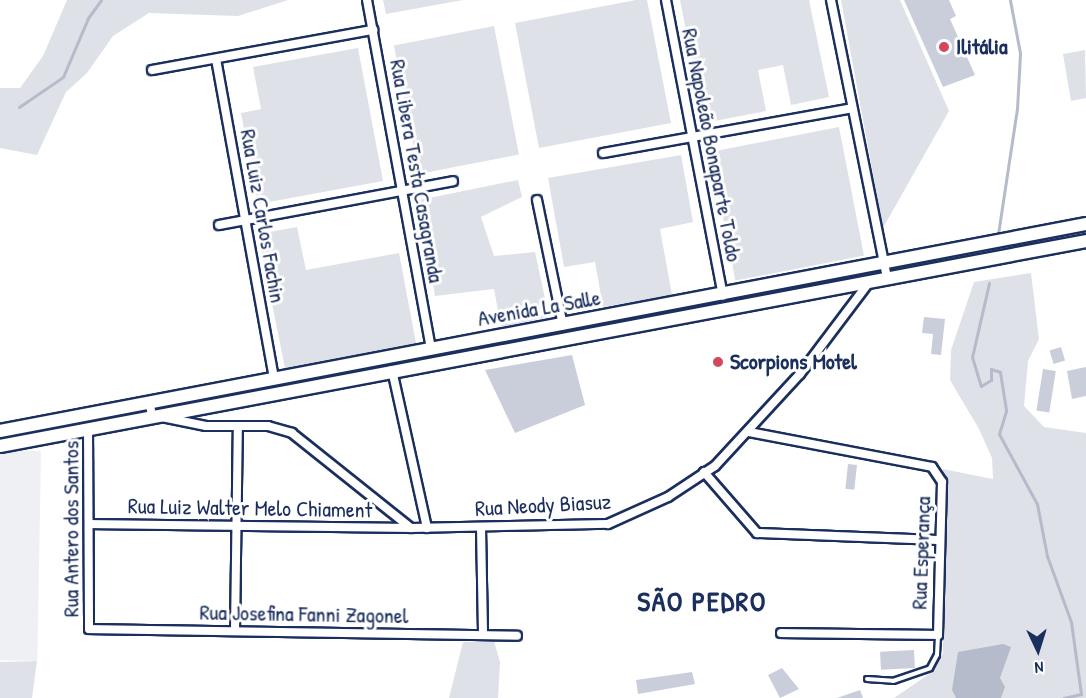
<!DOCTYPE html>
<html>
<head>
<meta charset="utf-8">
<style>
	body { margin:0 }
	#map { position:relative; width:1086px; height:698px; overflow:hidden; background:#fff; font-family:"Patrick Hand",sans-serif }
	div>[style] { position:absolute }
	.built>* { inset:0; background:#eff0f4; transform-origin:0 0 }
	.green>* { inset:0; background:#dee1e7; transform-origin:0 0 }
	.water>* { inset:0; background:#b5bbca }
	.stream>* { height:3px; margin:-1.5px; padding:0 1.5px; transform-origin:1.5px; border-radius:1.5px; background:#b5bbca }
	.building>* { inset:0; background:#caceda; transform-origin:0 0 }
	.roads { filter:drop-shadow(2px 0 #1b2f5e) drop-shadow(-2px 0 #1b2f5e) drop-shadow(0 2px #1b2f5e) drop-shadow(0 -2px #1b2f5e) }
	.service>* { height:4px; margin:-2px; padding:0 2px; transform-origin:2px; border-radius:2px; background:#fff }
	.minor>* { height:8px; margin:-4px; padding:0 4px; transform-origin:4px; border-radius:4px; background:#fff }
	.secondary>* { height:12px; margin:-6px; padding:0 6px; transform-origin:6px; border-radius:6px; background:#fff }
	.dots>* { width:16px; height:16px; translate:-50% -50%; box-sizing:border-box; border:3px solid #fff; border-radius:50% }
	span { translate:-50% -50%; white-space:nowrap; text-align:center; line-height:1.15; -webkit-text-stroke:6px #fff; paint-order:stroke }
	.poi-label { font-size:22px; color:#1b2f5e; font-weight:700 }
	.left { translate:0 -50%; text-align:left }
	.street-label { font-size:22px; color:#1b2f5e }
	.district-label { font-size:28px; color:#1b2f5e; font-weight:700; letter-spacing:1.5px }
	.north { position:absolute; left:1008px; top:620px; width:60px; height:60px; -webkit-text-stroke:4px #fff; paint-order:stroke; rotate:176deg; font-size:16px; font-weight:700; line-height:24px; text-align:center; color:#1b2f5e }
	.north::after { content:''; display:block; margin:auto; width:21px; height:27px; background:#1b2f5e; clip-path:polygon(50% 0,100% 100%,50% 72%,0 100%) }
</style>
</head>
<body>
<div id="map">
	<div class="built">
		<div style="left:41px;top:451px;width:210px;height:42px;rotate:91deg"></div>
	</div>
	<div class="green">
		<div style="clip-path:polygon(67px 0,288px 0,238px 16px,149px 13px,113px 36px,87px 73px,66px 92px,37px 155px,0 148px,0 88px,20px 88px,43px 56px)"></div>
		<div style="clip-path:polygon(383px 0,463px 0,386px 14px)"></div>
		<div style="clip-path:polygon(636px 0,647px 0,671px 123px,539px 148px,515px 23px)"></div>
		<div style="clip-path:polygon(680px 0,809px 0,829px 97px,791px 105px,783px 65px,758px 70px,766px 111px,704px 123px)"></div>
		<div style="clip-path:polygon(841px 0,900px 0,949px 111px,883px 228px)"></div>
		<div style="left:494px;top:26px;width:131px;height:102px;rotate:79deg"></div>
		<div style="clip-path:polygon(358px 48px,383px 181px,258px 204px,241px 113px,261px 109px,253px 67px)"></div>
		<div style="clip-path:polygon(1085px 50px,1086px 98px,1071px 101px,1063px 54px)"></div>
		<div style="left:839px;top:127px;width:131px;height:131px;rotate:79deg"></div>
		<div style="clip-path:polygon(681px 155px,693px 222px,660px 229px,672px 295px,603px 307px,595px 262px,564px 267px,548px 178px)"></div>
		<div style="clip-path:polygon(518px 180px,522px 197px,481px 217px,494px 256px,535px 252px,549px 317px,501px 327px,494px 289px,435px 296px,419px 200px)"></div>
		<div style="clip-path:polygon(297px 227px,306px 270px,399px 253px,416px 343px,285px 368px,258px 234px)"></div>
		<div style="clip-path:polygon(1031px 273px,1039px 339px,1028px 361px,1024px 406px,1044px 427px,1086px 433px,1086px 698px,894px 698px,932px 672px,943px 653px,943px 469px,993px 479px,992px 458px,979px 429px,950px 380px,951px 350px,974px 282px)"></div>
		<div style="clip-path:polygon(494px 641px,500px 662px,498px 698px,449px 698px,463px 642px)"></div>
		<div style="clip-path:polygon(37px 661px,32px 698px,0 698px,0 662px)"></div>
	</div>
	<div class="water">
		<div style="clip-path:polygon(1003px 644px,1011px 647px,1000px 678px,1005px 687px,1001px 698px,956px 698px,952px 690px,958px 652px)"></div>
	</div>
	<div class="stream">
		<div style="left:19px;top:107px;width:53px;rotate:-34.3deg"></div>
		<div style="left:63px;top:77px;width:64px;rotate:-67deg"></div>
		<div style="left:88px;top:18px;width:22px;rotate:-54deg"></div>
		<div style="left:998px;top:234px;width:126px;rotate:-81.4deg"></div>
		<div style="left:1017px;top:109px;width:56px;rotate:-86.9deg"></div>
		<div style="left:1020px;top:53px;width:54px;rotate:-100.7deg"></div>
		<div style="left:989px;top:283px;width:76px;rotate:102.9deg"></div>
		<div style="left:972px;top:357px;width:30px;rotate:73deg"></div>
		<div style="left:981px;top:386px;width:12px;rotate:-31deg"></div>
		<div style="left:991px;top:380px;width:11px;rotate:-90deg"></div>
		<div style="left:991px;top:369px;width:9px;rotate:18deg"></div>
		<div style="left:1000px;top:372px;width:39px;rotate:81deg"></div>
		<div style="left:1006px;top:411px;width:24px;rotate:107deg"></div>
		<div style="left:999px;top:434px;width:80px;rotate:61.5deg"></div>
		<div style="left:1037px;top:504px;width:53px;rotate:79.1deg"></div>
		<div style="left:1047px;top:556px;width:70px;rotate:70deg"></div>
		<div style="left:1071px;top:622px;width:73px;rotate:82.1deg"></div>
		<div style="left:1081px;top:694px;width:18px;rotate:167deg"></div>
	</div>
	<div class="building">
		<div style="clip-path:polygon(904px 0,949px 0,956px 16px,950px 19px,975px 75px,943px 87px)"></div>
		<div style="clip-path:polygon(924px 317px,945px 319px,941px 355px,931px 354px,933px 334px,922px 333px)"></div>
		<div style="left:1061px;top:347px;width:14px;height:12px;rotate:73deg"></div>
		<div style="clip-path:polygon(572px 355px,585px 405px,515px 433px,485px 370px)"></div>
		<div style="clip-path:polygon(1086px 367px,1086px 396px,1072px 399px,1067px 371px)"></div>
		<div style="left:1043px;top:369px;width:13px;height:42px;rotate:9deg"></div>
		<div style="left:848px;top:464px;width:9px;height:25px;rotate:6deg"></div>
		<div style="left:914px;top:650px;width:18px;height:34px;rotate:87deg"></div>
		<div style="clip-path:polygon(782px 668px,799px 689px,780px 698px,768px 675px)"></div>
		<div style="clip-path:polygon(692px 672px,695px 684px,638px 694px,636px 680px)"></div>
		<div style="clip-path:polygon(860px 690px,863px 698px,837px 698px)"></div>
	</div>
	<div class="roads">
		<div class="service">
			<div style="left:867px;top:679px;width:26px;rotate:4deg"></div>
			<div style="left:893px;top:681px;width:39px;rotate:-19deg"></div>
			<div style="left:930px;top:668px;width:15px;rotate:-62deg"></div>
			<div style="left:937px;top:655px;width:20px;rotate:-87deg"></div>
		</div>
		<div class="minor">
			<div style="left:367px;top:0;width:354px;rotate:79.6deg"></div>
			<div style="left:666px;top:0;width:301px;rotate:79.1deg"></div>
			<div style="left:831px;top:0;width:283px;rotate:78.6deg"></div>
			<div style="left:216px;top:59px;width:325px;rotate:79.7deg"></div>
			<div style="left:152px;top:70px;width:225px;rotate:-10.3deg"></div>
			<div style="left:603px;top:153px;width:253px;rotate:-10.2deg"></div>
			<div style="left:537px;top:200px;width:128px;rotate:78.3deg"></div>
			<div style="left:219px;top:225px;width:238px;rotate:-10.6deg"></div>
			<div style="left:392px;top:370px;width:162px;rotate:77.5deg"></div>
			<div style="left:149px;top:401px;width:14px;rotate:78deg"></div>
			<div style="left:152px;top:415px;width:55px;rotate:11.5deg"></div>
			<div style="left:206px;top:426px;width:62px"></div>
			<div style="left:268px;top:426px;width:25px;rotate:16deg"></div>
			<div style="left:292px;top:433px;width:152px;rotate:38.6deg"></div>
			<div style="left:411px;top:528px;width:197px;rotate:-1.2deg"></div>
			<div style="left:608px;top:524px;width:66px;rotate:-24.2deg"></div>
			<div style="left:668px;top:497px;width:56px;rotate:-33.4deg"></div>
			<div style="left:715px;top:466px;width:125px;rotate:-47.3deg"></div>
			<div style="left:800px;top:374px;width:116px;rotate:-53deg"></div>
			<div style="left:88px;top:428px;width:201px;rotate:89.7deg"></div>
			<div style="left:89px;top:629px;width:428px;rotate:0.9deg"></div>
			<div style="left:749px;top:432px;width:186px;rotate:10.8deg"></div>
			<div style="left:932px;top:467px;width:18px;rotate:56deg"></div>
			<div style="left:942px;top:482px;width:153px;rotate:91.5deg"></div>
			<div style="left:938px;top:635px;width:157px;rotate:-179.3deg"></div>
			<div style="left:704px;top:472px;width:81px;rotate:49deg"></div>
			<div style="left:757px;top:533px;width:183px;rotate:2.2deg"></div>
			<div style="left:89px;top:524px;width:320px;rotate:0.7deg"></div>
			<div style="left:481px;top:528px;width:107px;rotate:88.9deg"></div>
			<div style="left:235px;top:631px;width:204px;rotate:-89.2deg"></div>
		</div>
		<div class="secondary">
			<div style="left:0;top:431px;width:1106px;rotate:-10.79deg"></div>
			<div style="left:0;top:446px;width:1105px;rotate:-10.69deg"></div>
		</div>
	</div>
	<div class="dots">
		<div style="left:944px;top:47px;background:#d1495b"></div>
		<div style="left:718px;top:362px;background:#d1495b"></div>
	</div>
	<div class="poi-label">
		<span class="left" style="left:956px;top:47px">Ilitália</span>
		<span class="left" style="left:730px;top:362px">Scorpions Motel</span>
	</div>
	<div class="street-label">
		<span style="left:712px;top:145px;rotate:79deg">Rua Napoleão Bonaparte Toldo</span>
		<span style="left:417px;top:171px;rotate:80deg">Rua Libera Testa Casagranda</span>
		<span style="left:263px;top:216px;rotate:80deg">Rua Luiz Carlos Fachin</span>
		<span style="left:539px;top:308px;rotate:-10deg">Avenida La Salle</span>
		<span style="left:543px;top:505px;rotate:-3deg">Rua Neody Biasuz</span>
		<span style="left:250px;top:508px;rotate:1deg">Rua Luiz Walter Melo Chiament</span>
		<span style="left:71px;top:529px;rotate:-90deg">Rua Antero dos Santos</span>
		<span style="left:921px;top:553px;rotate:-88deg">Rua Esperança</span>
		<span style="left:304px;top:614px;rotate:1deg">Rua Josefina Fanni Zagonel</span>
	</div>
	<div class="district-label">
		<span style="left:702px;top:601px">SÃO PEDRO</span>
	</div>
	<div class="north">N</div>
</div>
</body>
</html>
